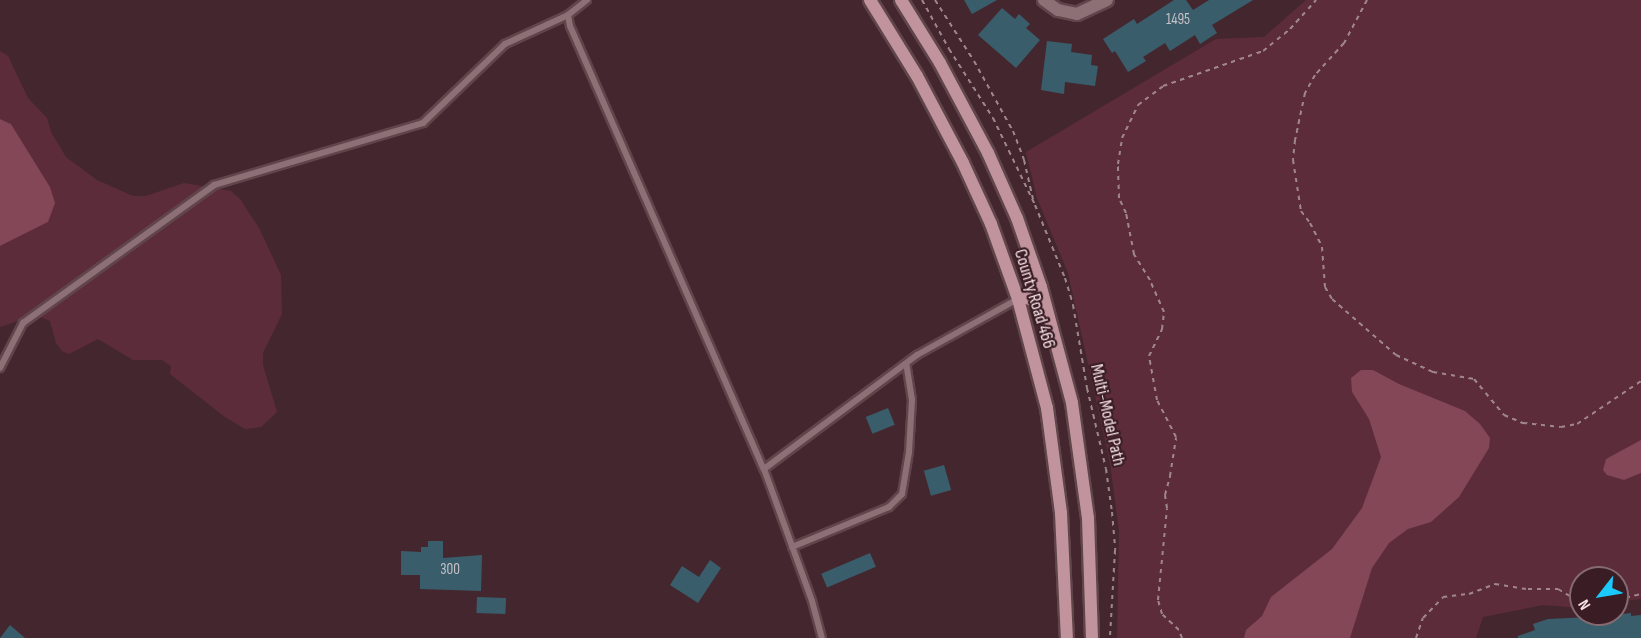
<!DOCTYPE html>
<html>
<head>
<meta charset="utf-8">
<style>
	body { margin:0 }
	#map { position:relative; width:1641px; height:638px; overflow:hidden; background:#44272e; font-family:"Sofia Sans Condensed",sans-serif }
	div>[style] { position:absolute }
	.green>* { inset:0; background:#5d2c3a }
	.water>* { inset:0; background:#834757 }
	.building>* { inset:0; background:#3a5d6b; transform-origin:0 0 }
	.path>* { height:2px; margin-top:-1px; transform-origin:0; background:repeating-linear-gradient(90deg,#a0878c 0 4.5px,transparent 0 9px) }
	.roads { filter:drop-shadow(2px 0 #60454b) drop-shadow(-2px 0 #60454b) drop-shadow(0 2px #60454b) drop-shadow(0 -2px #60454b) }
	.service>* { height:6px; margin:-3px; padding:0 3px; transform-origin:3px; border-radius:3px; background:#8d7076 }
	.minor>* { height:12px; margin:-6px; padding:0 6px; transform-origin:6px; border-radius:6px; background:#8d7076 }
	.secondary>* { height:12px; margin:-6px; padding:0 6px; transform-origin:6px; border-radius:6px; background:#c1939d }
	span { translate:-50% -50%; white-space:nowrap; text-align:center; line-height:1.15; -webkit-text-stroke:4.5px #3a1d24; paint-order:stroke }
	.number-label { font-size:15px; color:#c7c0c6 }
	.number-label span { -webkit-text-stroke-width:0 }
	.street-label { font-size:18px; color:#f6e1e5 }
	.north { position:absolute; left:1569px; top:566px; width:60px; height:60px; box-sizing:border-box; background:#3a1d24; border:2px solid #856b71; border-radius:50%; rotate:239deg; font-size:16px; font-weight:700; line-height:24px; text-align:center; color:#f6e1e5 }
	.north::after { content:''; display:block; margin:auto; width:21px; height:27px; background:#1acafc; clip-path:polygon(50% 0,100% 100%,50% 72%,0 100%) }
</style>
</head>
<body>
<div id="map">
	<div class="green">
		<div style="clip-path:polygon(1306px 0,1641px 0,1641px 599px,1617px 602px,1617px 578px,1581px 578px,1581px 608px,1543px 605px,1483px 617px,1476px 638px,1117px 638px,1119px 531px,1110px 463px,1068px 273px,1037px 198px,1026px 152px,1216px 39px,1264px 37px)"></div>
		<div style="clip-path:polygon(0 51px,8px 56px,28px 98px,47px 118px,51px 132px,66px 157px,97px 180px,133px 196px,146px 196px,184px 183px,231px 191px,240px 199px,259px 228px,281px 275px,282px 314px,263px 353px,263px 365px,277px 412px,261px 427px,245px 429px,225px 417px,170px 374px,171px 366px,162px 360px,133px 360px,98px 339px,69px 354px,62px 351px,56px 343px,50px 321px,36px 315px,0 327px,0 246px,48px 222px,50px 187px,11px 124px,0 119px)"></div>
	</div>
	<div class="water">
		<div style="clip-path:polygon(0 119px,11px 124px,50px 187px,55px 203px,48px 222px,0 246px)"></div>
		<div style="clip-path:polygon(1361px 370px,1373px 370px,1399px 384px,1465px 411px,1480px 424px,1490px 438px,1489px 448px,1459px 497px,1431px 522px,1408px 529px,1389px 543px,1372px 568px,1350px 638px,1244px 638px,1246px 630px,1262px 616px,1271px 597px,1332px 549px,1362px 508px,1381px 457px,1369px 419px,1352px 392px,1351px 378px)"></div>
		<div style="clip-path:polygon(1641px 440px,1641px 473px,1624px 480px,1607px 475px,1603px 470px,1606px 459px)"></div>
	</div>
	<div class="building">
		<div style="clip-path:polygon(964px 0,997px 0,972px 14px)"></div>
		<div style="clip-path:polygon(1174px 0,1186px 0,1193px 10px,1209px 0,1253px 0,1212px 25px,1217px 33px,1200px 44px,1195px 35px,1170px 51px,1165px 43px,1143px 57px,1146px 61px,1128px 72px,1115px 51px,1112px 53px,1103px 39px,1134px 19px,1137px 24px)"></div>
		<div style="clip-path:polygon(1002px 8px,1015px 19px,1019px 14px,1030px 24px,1026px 28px,1040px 40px,1016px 68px,978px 35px)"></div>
		<div style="clip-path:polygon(1047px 41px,1072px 44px,1071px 52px,1092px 55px,1091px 65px,1098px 66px,1095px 86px,1065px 82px,1064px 94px,1041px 90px)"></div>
		<div style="left:888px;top:408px;width:18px;height:24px;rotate:68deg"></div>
		<div style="left:944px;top:465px;width:26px;height:21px;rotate:74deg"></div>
		<div style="clip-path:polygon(428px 541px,443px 541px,443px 558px,482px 555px,481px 591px,420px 589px,420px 575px,401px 575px,401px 551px,421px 552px,421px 547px,428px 547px)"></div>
		<div style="left:870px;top:553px;width:15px;height:53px;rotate:67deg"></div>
		<div style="clip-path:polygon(710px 560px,721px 568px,698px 603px,670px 585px,682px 566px,699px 577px)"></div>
		<div style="left:477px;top:597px;width:29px;height:16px;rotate:2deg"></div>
		<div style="clip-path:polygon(1631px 613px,1631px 616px,1641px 615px,1641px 638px,1518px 638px,1518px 636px,1535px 630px,1533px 624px,1548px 619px,1591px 617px,1591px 623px,1615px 619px,1615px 615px)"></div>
		<div style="clip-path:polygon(10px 625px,25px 638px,0 638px)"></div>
	</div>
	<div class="path">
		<div style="left:922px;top:0;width:56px;rotate:61.1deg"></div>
		<div style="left:949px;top:49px;width:82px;rotate:57.5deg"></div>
		<div style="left:993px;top:118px;width:97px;rotate:64.2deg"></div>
		<div style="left:1035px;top:205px;width:79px;rotate:67.7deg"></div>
		<div style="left:1065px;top:278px;width:28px;rotate:73deg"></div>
		<div style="left:1073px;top:305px;width:84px;rotate:80.4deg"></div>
		<div style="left:1087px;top:388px;width:83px;rotate:76.8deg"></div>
		<div style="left:1106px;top:469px;width:43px;rotate:82.1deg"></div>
		<div style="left:1112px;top:512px;width:38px;rotate:85deg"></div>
		<div style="left:1115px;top:550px;width:88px;rotate:93.3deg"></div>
		<div style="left:935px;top:0;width:72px;rotate:57.4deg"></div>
		<div style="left:974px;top:61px;width:80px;rotate:60.9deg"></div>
		<div style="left:1013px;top:131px;width:31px;rotate:69deg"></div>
		<div style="left:1024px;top:160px;width:40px;rotate:77deg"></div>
		<div style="left:1367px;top:0;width:49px;rotate:118.1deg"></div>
		<div style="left:1344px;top:43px;width:43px;rotate:132.2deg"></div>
		<div style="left:1315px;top:75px;width:21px;rotate:119deg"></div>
		<div style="left:1305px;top:93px;width:48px;rotate:102deg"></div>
		<div style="left:1295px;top:140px;width:20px;rotate:96deg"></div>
		<div style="left:1293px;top:160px;width:52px;rotate:81.1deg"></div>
		<div style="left:1301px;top:211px;width:15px;rotate:53deg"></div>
		<div style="left:1310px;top:223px;width:27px;rotate:63deg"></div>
		<div style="left:1322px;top:247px;width:40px;rotate:85.7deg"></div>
		<div style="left:1325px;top:287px;width:14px;rotate:60deg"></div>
		<div style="left:1332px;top:299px;width:85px;rotate:41.2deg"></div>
		<div style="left:1396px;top:355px;width:41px;rotate:24.7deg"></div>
		<div style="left:1433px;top:372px;width:42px;rotate:9.7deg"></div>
		<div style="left:1474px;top:379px;width:47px;rotate:50.2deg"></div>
		<div style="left:1504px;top:415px;width:21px;rotate:23deg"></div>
		<div style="left:1523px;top:423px;width:38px;rotate:6deg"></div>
		<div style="left:1561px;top:427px;width:16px;rotate:-11deg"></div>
		<div style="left:1577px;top:424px;width:77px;rotate:-33.9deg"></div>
		<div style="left:1617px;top:600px;width:25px;rotate:-14deg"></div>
		<div style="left:1182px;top:638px;width:9px;rotate:-111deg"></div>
		<div style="left:1179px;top:630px;width:23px;rotate:-137deg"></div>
		<div style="left:1162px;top:614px;width:15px;rotate:-106deg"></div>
		<div style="left:1158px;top:600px;width:92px;rotate:-84.4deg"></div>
		<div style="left:1167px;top:508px;width:13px;rotate:-99deg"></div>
		<div style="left:1165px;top:495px;width:20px;rotate:-75deg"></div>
		<div style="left:1170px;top:476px;width:39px;rotate:-81deg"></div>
		<div style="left:1176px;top:437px;width:42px;rotate:-117.2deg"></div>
		<div style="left:1157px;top:400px;width:45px;rotate:-100.3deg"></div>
		<div style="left:1149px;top:356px;width:30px;rotate:-64deg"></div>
		<div style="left:1162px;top:329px;width:17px;rotate:-83deg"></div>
		<div style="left:1164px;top:312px;width:35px;rotate:-114deg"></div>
		<div style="left:1150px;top:280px;width:31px;rotate:-122deg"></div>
		<div style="left:1134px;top:254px;width:42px;rotate:-101deg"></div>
		<div style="left:1126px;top:213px;width:17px;rotate:-115deg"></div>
		<div style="left:1119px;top:198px;width:34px;rotate:-92deg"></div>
		<div style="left:1118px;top:164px;width:26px;rotate:-81deg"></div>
		<div style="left:1122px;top:138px;width:37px;rotate:-64deg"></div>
		<div style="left:1138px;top:105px;width:31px;rotate:-37deg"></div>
		<div style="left:1163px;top:86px;width:106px;rotate:-19.3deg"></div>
		<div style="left:1263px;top:51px;width:35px;rotate:-39deg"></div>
		<div style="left:1290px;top:29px;width:39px;rotate:-48deg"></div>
		<div style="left:1416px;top:638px;width:21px;rotate:-71deg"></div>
		<div style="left:1423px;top:618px;width:29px;rotate:-46deg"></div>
		<div style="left:1443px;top:597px;width:26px;rotate:-7deg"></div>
		<div style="left:1469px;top:594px;width:28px;rotate:-21deg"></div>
		<div style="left:1495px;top:584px;width:33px;rotate:9deg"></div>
		<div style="left:1528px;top:589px;width:30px"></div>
		<div style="left:1558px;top:589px;width:27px;rotate:31deg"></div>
	</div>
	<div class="roads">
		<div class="service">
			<div style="left:587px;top:0;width:24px;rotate:142deg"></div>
			<div style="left:568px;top:15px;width:11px;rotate:80deg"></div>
			<div style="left:570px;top:26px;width:484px;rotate:66.4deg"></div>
			<div style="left:764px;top:469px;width:140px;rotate:70deg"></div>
			<div style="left:812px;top:601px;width:38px;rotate:75deg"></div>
			<div style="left:0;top:368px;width:51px;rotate:-62.9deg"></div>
			<div style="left:23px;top:323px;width:236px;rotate:-35.8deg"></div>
			<div style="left:214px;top:185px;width:218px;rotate:-16.5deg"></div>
			<div style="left:423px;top:123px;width:114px;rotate:-43.9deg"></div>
			<div style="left:505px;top:44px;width:69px;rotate:-24.7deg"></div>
			<div style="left:764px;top:469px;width:191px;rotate:-36.7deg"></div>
			<div style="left:917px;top:355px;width:115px;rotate:-29deg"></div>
			<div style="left:792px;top:547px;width:105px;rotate:-22.4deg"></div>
			<div style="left:889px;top:507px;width:18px;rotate:-45deg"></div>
			<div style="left:902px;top:494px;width:43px;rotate:-80.5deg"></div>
			<div style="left:909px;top:452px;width:52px;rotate:-86.7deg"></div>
			<div style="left:912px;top:400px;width:37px;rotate:-99deg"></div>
		</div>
		<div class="minor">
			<div style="left:1044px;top:0;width:17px;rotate:36deg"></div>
			<div style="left:1058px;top:10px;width:19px;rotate:12deg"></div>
			<div style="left:1077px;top:14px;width:33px;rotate:-25deg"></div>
		</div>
		<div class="secondary">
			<div style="left:870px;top:0;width:89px;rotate:58.3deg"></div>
			<div style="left:917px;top:76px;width:98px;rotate:62.1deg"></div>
			<div style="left:963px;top:163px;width:67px;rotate:65.3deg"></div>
			<div style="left:991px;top:224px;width:80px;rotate:70.2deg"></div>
			<div style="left:1018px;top:299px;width:113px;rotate:75.1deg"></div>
			<div style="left:1047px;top:408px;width:106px;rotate:82.4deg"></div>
			<div style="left:1061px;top:513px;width:125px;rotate:87.3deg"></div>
			<div style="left:901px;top:0;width:74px;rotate:58.2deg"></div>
			<div style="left:940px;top:63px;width:102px;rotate:61.9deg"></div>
			<div style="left:988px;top:153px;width:71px;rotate:66deg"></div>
			<div style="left:1017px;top:218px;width:73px;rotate:70.8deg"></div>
			<div style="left:1041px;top:287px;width:120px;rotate:75deg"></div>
			<div style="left:1072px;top:403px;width:116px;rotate:82.1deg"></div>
			<div style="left:1088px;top:518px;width:120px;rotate:88.1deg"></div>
			<div style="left:1018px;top:299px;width:10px;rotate:-6deg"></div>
			<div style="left:1028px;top:298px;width:13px;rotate:29deg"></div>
			<div style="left:1039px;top:304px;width:13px;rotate:58deg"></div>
		</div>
	</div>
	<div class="number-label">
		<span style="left:1178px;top:20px">1495</span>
		<span style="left:450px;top:570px">300</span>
	</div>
	<div class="street-label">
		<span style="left:1034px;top:299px;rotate:73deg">County Road 466</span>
		<span style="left:1107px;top:415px;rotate:77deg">Multi-Model Path</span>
	</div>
	<div class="north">N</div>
</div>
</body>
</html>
